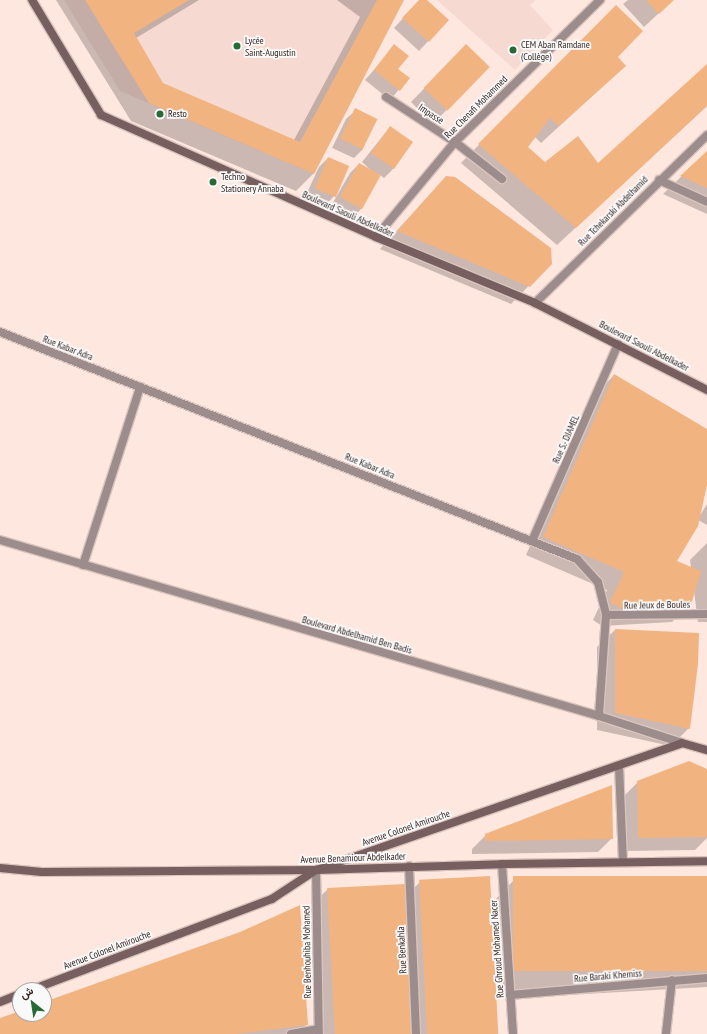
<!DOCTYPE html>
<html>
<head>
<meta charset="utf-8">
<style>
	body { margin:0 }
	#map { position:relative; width:707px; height:1034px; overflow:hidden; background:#fee7df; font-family:"PT Sans Narrow",Vazirmatn,sans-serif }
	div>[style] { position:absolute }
	.built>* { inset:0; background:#f6d9d0 }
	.shadow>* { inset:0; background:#0003 }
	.building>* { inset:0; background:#f1b480; transform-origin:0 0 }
	.roads { filter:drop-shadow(1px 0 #dac4bd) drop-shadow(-1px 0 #dac4bd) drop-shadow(0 1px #dac4bd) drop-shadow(0 -1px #dac4bd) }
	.street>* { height:8px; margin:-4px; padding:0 4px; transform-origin:4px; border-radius:4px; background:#9d8c8c }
	.secondary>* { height:8px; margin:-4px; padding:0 4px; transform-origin:4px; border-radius:4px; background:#775f5f }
	.dots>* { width:11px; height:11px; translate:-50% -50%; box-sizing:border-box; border:2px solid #f9f9f9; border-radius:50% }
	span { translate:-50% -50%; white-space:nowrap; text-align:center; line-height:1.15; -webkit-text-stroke:3.5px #f9f9f9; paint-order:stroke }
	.poi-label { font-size:10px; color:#352622 }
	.left { translate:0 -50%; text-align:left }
	.street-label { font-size:10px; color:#352622 }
	.north { position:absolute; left:12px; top:982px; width:40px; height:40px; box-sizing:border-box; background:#f9f9f9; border:1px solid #aba5a3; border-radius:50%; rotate:330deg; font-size:11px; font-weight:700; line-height:16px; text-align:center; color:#352622 }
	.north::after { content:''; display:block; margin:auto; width:14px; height:18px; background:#286a35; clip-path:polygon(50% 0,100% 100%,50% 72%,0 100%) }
</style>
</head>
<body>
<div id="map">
	<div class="built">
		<div style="clip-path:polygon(64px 0,404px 0,314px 174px,120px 91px)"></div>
		<div style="clip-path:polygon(437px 0,536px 0,530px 5px,553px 30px,515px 70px)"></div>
	</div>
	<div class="shadow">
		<div style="clip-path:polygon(56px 0,199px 0,136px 38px,162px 84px,294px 140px,360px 17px,337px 0,403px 0,314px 173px,296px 191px,131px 121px)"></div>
		<div style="clip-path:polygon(420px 0,425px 0,448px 20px,419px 51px,394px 28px)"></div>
		<div style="clip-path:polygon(628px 0,673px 0,644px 27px,623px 4px)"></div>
		<div style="clip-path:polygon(616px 6px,616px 57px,625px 66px,541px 143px,535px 137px,527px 148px,545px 163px,598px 164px,707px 65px,707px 106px,557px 245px,461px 163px)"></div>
		<div style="clip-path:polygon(395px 46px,397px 69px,408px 79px,390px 100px,365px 80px)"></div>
		<div style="clip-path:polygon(452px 60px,488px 67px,433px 124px,411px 102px)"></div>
		<div style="clip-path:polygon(356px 110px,363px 149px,354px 158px,332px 148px,346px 119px)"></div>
		<div style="clip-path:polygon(390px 127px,412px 143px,393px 169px,384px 178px,380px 175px,361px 209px,352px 218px,331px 206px,350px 173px,359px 164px,374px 173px,362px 162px)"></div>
		<div style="clip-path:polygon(707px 152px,707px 214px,663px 194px)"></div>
		<div style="clip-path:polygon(328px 158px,347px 167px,334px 196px,325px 206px,305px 197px,319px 167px)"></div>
		<div style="clip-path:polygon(446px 177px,551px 263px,511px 304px,380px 249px)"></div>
		<div style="clip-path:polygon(614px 375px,707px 430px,707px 480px,699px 517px,707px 504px,707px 525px,698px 520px,675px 561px,691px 568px,690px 560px,707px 543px,707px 622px,698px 622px,694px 591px,690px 604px,672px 622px,602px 626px,593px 620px,607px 590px,526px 555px,597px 393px)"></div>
		<div style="clip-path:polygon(615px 630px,689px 728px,671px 746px,597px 730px,597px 647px)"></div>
		<div style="clip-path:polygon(707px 770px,707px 838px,695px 850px,625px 851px,624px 796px,638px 782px)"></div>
		<div style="clip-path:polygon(486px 835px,612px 838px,598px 852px,472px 854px,472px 849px)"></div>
		<div style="clip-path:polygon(707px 877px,707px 987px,501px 999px,496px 899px,513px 881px)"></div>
		<div style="clip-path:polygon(420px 882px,498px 1034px,316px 1034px,310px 906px,328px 889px,404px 898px)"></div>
		<div style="clip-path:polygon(44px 1003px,307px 1024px,297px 1034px,0 1034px,0 1019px,20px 1012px,20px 1014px,44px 1014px)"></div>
	</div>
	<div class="building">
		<div style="clip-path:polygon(85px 0,189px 0,134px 33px,163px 83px,300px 142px,377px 0,404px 0,314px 174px,149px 103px)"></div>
		<div style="clip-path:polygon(419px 0,427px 0,449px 20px,429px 42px,402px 18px)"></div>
		<div style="clip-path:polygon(646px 0,674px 0,659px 14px)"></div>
		<div style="clip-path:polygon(616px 5px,643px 31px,618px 57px,626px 66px,559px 126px,550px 118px,528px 147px,545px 162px,578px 136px,598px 163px,707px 64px,707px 106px,576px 228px,478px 144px)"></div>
		<div style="clip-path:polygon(394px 44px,409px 56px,398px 69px,410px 78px,400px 91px,374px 70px)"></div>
		<div style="left:466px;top:44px;width:33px;height:61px;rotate:44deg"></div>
		<div style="left:355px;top:108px;width:25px;height:34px;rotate:26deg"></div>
		<div style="left:390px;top:126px;width:28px;height:33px;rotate:35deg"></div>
		<div style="clip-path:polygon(707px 151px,707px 188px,680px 176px)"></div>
		<div style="left:328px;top:157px;width:23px;height:34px;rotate:23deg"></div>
		<div style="left:359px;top:163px;width:25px;height:39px;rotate:29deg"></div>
		<div style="clip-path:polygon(446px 176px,455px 177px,551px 248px,552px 264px,530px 287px,397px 231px)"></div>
		<div style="clip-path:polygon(614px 374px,707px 429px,707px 485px,698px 526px,677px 561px,701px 571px,691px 605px,620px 608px,610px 602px,624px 572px,543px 537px)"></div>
		<div style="clip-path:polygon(615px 629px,699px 633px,698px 664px,690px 729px,615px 713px)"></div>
		<div style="clip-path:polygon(689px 761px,707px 769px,707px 837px,638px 838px,637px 781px)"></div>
		<div style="clip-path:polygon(612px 785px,613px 839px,485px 841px,485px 834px)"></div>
		<div style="left:490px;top:876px;width:158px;height:71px;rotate:87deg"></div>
		<div style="left:707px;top:876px;width:95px;height:194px;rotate:90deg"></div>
		<div style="left:405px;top:884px;width:150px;height:78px;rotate:87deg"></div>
		<div style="clip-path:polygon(300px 905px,308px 1025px,235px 1034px,0 1034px,0 1018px,20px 1011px,20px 1014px,44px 1014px,44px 1002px,240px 932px)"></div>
	</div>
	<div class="roads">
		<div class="street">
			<div style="left:386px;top:97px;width:82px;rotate:33.1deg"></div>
			<div style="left:455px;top:142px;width:60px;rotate:38.2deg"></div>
			<div style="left:659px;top:180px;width:53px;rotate:24.6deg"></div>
			<div style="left:376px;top:237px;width:124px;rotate:-50.3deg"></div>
			<div style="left:455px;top:142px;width:203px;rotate:-44.4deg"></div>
			<div style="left:535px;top:303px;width:240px;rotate:-44.3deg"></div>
			<div style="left:0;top:332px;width:620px;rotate:21.48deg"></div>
			<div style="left:577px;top:559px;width:31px;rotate:48deg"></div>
			<div style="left:598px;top:582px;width:34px;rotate:76deg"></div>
			<div style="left:606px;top:615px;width:101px;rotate:94deg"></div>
			<div style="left:0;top:540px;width:624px;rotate:16.37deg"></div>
			<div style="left:599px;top:716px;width:87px;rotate:18deg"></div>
			<div style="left:532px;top:541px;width:215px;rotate:-66.4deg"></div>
			<div style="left:83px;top:565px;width:187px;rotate:-72.2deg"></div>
			<div style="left:606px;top:615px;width:101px;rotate:-0.6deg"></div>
			<div style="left:619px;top:766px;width:96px;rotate:87.6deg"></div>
			<div style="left:502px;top:864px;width:170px;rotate:86.3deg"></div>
			<div style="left:409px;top:866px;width:168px;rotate:87.6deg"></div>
			<div style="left:316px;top:870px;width:164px;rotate:89deg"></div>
			<div style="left:510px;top:995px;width:198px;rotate:-4.9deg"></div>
			<div style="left:291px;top:1034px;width:27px;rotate:-10deg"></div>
			<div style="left:666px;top:1034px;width:54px;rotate:-83.7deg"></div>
		</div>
		<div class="secondary">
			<div style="left:32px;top:0;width:134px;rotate:59deg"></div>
			<div style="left:101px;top:115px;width:301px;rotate:23.9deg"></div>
			<div style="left:376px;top:237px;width:172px;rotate:22.5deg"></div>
			<div style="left:535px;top:303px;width:193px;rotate:26.8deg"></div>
			<div style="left:0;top:868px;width:42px;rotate:5.4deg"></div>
			<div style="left:42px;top:872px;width:274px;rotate:-0.4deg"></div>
			<div style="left:316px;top:870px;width:186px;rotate:-1.8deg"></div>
			<div style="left:502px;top:864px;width:205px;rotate:-0.8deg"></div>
			<div style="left:31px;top:990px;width:258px;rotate:-20.7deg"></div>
			<div style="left:272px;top:899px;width:53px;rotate:-33.4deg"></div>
			<div style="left:316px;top:870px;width:387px;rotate:-19.1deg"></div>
			<div style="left:682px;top:743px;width:26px;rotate:16deg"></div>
			<div style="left:0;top:1002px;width:22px;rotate:-22deg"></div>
		</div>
	</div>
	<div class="dots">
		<div style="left:237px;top:46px;background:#286a35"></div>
		<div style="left:513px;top:50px;background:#286a35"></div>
		<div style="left:160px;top:114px;background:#286a35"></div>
		<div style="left:213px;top:182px;background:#286a35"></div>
	</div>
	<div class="poi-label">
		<span class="left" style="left:245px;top:46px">Lycée<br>Saint-Augustin</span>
		<span class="left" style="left:521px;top:50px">CEM Aban Ramdane<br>(Collège)</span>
		<span class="left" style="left:168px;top:114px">Resto</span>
		<span class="left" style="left:221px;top:182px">Techno<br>Stationery Annaba</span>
	</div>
	<div class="street-label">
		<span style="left:476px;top:107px;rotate:-45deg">Rue Chenafi Mohammed</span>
		<span style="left:431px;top:114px;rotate:33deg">Impasse</span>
		<span style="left:613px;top:211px;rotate:-45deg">Rue Tchekarski Abdelhamid</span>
		<span style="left:348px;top:214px;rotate:24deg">Boulevard Saouli Abdelkader</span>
		<span style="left:644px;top:346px;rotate:27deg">Boulevard Saouli Abdelkader</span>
		<span style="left:68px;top:348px;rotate:21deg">Rue Kabar Adra</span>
		<span style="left:566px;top:439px;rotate:-66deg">Rue S.- DJAMEL</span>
		<span style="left:370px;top:466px;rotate:22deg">Rue Kabar Adra</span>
		<span style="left:657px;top:605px;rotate:-1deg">Rue Jeux de Boules</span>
		<span style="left:357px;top:635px;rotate:16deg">Boulevard Abdelhamid Ben Badis</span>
		<span style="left:406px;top:828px;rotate:-19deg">Avenue Colonel Amirouche</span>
		<span style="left:353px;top:858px;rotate:-2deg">Avenue Benamiour Abdelkader</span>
		<span style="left:497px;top:949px;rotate:-94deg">Rue Ghroud Mohamed Nacer</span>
		<span style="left:107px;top:950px;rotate:-21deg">Avenue Colonel Amirouche</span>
		<span style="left:402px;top:950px;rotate:-93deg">Rue Benkahla</span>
		<span style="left:307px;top:952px;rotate:-91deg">Rue Benhouhiba Mohamed</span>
		<span style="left:608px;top:976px;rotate:-5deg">Rue Baraki Khemiss</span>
	</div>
	<div class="north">ش</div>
</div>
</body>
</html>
